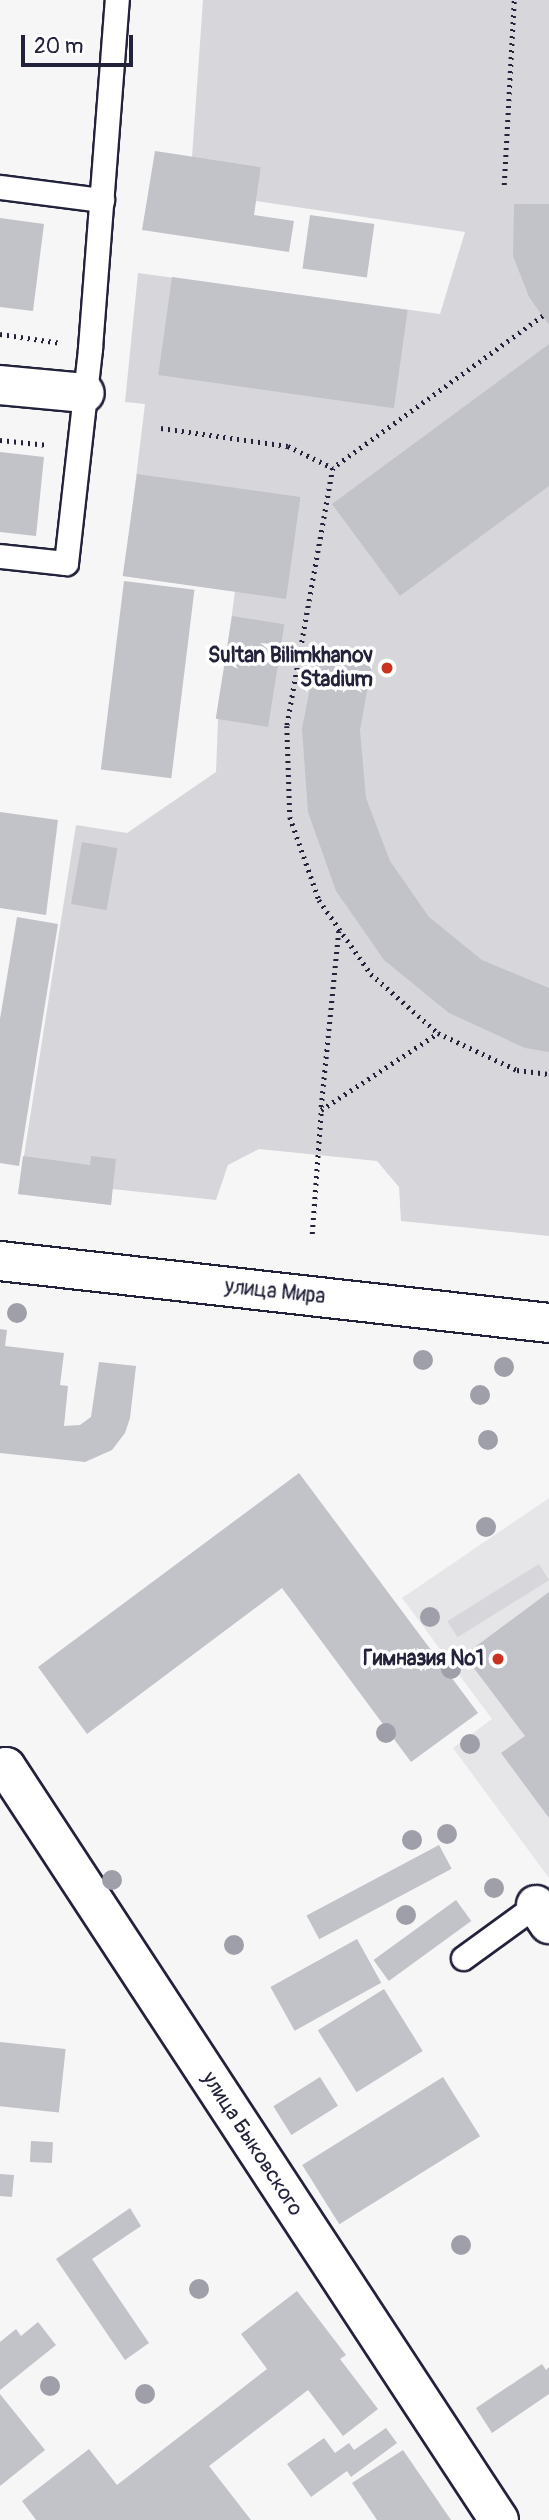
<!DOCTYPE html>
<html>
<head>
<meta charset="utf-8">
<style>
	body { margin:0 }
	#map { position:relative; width:549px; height:2520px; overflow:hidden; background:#f6f6f7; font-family:Pangolin,sans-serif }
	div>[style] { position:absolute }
	.built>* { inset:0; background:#e6e6e9 }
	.green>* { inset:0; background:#d7d7db; transform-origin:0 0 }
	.building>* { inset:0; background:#c2c2c9; transform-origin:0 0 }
	.path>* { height:4.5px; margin-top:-2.25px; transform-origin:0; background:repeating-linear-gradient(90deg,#22223b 0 2px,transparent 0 7px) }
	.roads { filter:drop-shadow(2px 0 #22223b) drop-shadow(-2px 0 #22223b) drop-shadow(0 2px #22223b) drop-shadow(0 -2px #22223b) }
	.lane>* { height:23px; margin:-11.5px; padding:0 11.5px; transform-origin:11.5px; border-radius:11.5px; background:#fff }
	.street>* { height:38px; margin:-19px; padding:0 19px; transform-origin:19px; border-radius:19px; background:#fff }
	.secondary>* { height:38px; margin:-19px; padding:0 19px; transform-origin:19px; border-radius:19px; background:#fff }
	.trees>* { width:20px; height:20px; margin:-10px; border-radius:50%; background:#9f9faa }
	.dots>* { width:19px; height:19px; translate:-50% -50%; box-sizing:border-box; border:4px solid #fff; border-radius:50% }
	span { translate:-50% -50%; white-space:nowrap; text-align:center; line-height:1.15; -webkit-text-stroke:7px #fff; paint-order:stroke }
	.poi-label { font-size:21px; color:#22223b; font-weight:700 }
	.right { translate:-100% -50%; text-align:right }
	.street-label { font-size:21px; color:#22223b }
	.scale { position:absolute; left:21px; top:35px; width:112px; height:32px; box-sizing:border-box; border:4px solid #22223b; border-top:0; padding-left:9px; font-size:21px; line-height:24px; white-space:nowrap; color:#22223b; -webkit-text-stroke:5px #fff; paint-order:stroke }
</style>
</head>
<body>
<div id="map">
	<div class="built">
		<div style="clip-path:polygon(549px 1498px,549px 1878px,453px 1748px,492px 1719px,402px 1598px)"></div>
	</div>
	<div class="green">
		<div style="clip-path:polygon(203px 0,549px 0,549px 1236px,401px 1221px,399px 1187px,377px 1161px,259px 1149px,228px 1165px,216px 1200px,112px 1189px,111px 1205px,18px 1194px,76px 825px,127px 833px,216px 772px,218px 719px,235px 591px,124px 576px,145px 404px,125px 402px,138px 273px,440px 314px,465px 232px,256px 201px,261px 167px,192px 157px)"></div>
		<div style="left:539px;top:1564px;width:19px;height:108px;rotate:58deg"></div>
	</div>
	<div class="building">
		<div style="clip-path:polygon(155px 151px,261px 167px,254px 215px,294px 221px,289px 252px,142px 230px)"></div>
		<div style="clip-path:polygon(514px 204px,549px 204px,549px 325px,529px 297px,513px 256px)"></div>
		<div style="left:310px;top:215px;width:65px;height:54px;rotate:8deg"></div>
		<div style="clip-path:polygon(0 218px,44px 224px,33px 311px,0 307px)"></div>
		<div style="left:172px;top:277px;width:238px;height:99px;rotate:8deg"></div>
		<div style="clip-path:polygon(549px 344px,549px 486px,400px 596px,332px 504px)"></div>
		<div style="clip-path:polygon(0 452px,44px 457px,36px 536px,0 532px)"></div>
		<div style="left:137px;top:474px;width:165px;height:103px;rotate:8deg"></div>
		<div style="left:124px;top:581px;width:71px;height:190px;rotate:7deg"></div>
		<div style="left:232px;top:616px;width:53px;height:104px;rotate:9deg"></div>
		<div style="clip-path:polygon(318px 646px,372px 664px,360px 730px,366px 798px,390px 861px,429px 917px,482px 960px,549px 988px,549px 1052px,525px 1048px,449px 1013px,384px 960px,336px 891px,308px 812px,302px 729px)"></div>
		<div style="clip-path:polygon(0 812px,58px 820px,46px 915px,0 908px)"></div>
		<div style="left:82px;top:842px;width:36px;height:63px;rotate:10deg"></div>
		<div style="clip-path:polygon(17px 917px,58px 924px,19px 1166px,0 1163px,0 1019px)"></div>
		<div style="clip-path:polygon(23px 1156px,90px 1165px,91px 1156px,116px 1159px,111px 1205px,18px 1194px)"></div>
		<div style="clip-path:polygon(0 1329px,7px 1330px,5px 1346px,64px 1353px,60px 1385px,68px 1386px,64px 1426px,80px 1425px,91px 1417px,99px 1362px,136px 1366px,130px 1418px,125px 1433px,112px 1450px,85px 1462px,0 1453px)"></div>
		<div style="clip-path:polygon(299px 1473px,478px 1713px,411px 1762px,282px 1588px,87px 1734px,38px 1667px)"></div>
		<div style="clip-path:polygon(549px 1592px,549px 1818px,501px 1753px,525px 1736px,464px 1655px)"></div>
		<div style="left:439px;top:1845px;width:27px;height:150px;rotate:62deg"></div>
		<div style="left:456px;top:1900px;width:26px;height:102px;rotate:54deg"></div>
		<div style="left:357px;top:1939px;width:50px;height:99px;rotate:61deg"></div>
		<div style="left:384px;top:1989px;width:73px;height:78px;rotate:58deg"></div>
		<div style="left:0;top:2042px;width:66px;height:64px;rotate:6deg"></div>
		<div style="left:320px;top:2077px;width:34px;height:55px;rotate:58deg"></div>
		<div style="left:443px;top:2077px;width:70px;height:166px;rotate:58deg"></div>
		<div style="left:31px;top:2141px;width:22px;height:21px;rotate:3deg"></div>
		<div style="clip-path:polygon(0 2174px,14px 2175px,12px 2197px,0 2196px)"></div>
		<div style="clip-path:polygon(130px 2208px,141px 2226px,92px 2259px,149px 2343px,125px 2360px,56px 2259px)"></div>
		<div style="clip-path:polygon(297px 2291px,346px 2355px,340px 2359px,378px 2409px,343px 2436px,308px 2390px,209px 2466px,251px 2520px,36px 2520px,22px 2501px,89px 2449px,117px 2485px,267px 2369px,241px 2334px)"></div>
		<div style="clip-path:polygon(38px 2322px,56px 2345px,0 2390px,0 2342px,16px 2329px,21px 2336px)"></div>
		<div style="clip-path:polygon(542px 2364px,546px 2370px,549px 2367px,549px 2394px,492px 2433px,476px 2408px)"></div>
		<div style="clip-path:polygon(0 2394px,45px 2450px,0 2486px)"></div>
		<div style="clip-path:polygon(386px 2428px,397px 2443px,351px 2477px,347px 2471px,311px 2497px,287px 2464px,324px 2438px,335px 2453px,349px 2443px,354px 2450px)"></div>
		<div style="clip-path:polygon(403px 2450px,451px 2520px,377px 2520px,352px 2483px)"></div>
	</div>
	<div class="path">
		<div style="left:504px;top:185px;width:185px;rotate:-86.9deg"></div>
		<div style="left:543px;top:316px;width:259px;rotate:144.1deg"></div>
		<div style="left:333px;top:468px;width:262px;rotate:100.1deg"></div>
		<div style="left:287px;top:726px;width:91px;rotate:88.1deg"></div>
		<div style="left:290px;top:817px;width:88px;rotate:70.7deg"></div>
		<div style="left:319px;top:900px;width:90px;rotate:54.9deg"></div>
		<div style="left:371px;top:974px;width:89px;rotate:41.4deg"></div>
		<div style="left:438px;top:1033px;width:87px;rotate:25.1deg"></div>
		<div style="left:517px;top:1070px;width:32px;rotate:7deg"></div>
		<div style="left:0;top:334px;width:62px;rotate:8.4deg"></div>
		<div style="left:161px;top:428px;width:128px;rotate:8.1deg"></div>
		<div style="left:288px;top:446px;width:50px;rotate:26.1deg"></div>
		<div style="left:0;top:440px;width:48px;rotate:5.9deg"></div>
		<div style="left:339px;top:931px;width:180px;rotate:95.7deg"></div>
		<div style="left:321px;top:1110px;width:140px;rotate:-33.3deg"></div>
		<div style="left:312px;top:1234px;width:124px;rotate:-85.8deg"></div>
	</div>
	<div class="roads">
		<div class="lane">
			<div style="left:0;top:187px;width:103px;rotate:7.3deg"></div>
			<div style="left:0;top:556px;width:66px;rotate:6.1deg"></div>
			<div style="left:66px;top:563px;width:216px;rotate:-83.6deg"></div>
			<div style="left:90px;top:348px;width:349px;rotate:-85.6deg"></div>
			<div style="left:463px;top:1958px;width:90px;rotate:-36deg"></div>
		</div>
		<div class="street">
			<div style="left:0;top:385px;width:85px;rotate:5.4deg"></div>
			<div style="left:0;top:1771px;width:7px;rotate:-34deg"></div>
			<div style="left:6px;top:1767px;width:900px;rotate:56.79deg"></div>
			<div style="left:536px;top:1905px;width:23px;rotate:56deg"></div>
		</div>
		<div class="secondary">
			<div style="left:0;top:1261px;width:552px;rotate:6.44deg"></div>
		</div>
	</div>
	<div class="trees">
		<div style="left:17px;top:1313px"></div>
		<div style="left:423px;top:1360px"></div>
		<div style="left:504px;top:1367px"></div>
		<div style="left:480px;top:1395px"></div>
		<div style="left:488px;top:1440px"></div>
		<div style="left:486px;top:1527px"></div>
		<div style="left:430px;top:1617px"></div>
		<div style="left:451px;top:1669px"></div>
		<div style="left:386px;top:1733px"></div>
		<div style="left:470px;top:1744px"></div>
		<div style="left:447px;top:1834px"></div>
		<div style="left:412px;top:1840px"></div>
		<div style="left:112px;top:1880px"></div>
		<div style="left:494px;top:1888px"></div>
		<div style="left:406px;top:1915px"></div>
		<div style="left:234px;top:1945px"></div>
		<div style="left:461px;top:2245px"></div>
		<div style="left:199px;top:2289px"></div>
		<div style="left:50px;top:2386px"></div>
		<div style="left:145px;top:2394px"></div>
	</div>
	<div class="dots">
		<div style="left:387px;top:668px;background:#c8321e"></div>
		<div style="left:498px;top:1659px;background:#c8321e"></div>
	</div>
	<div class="poi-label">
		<span class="right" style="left:373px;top:668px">Sultan Bilimkhanov<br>Stadium</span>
		<span class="right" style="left:484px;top:1659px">Гимназия №1</span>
	</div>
	<div class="street-label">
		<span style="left:275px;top:1292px;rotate:6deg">улица Мира</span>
		<span style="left:252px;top:2144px;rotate:57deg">улица Быковского</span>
	</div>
	<div class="scale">20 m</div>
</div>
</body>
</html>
